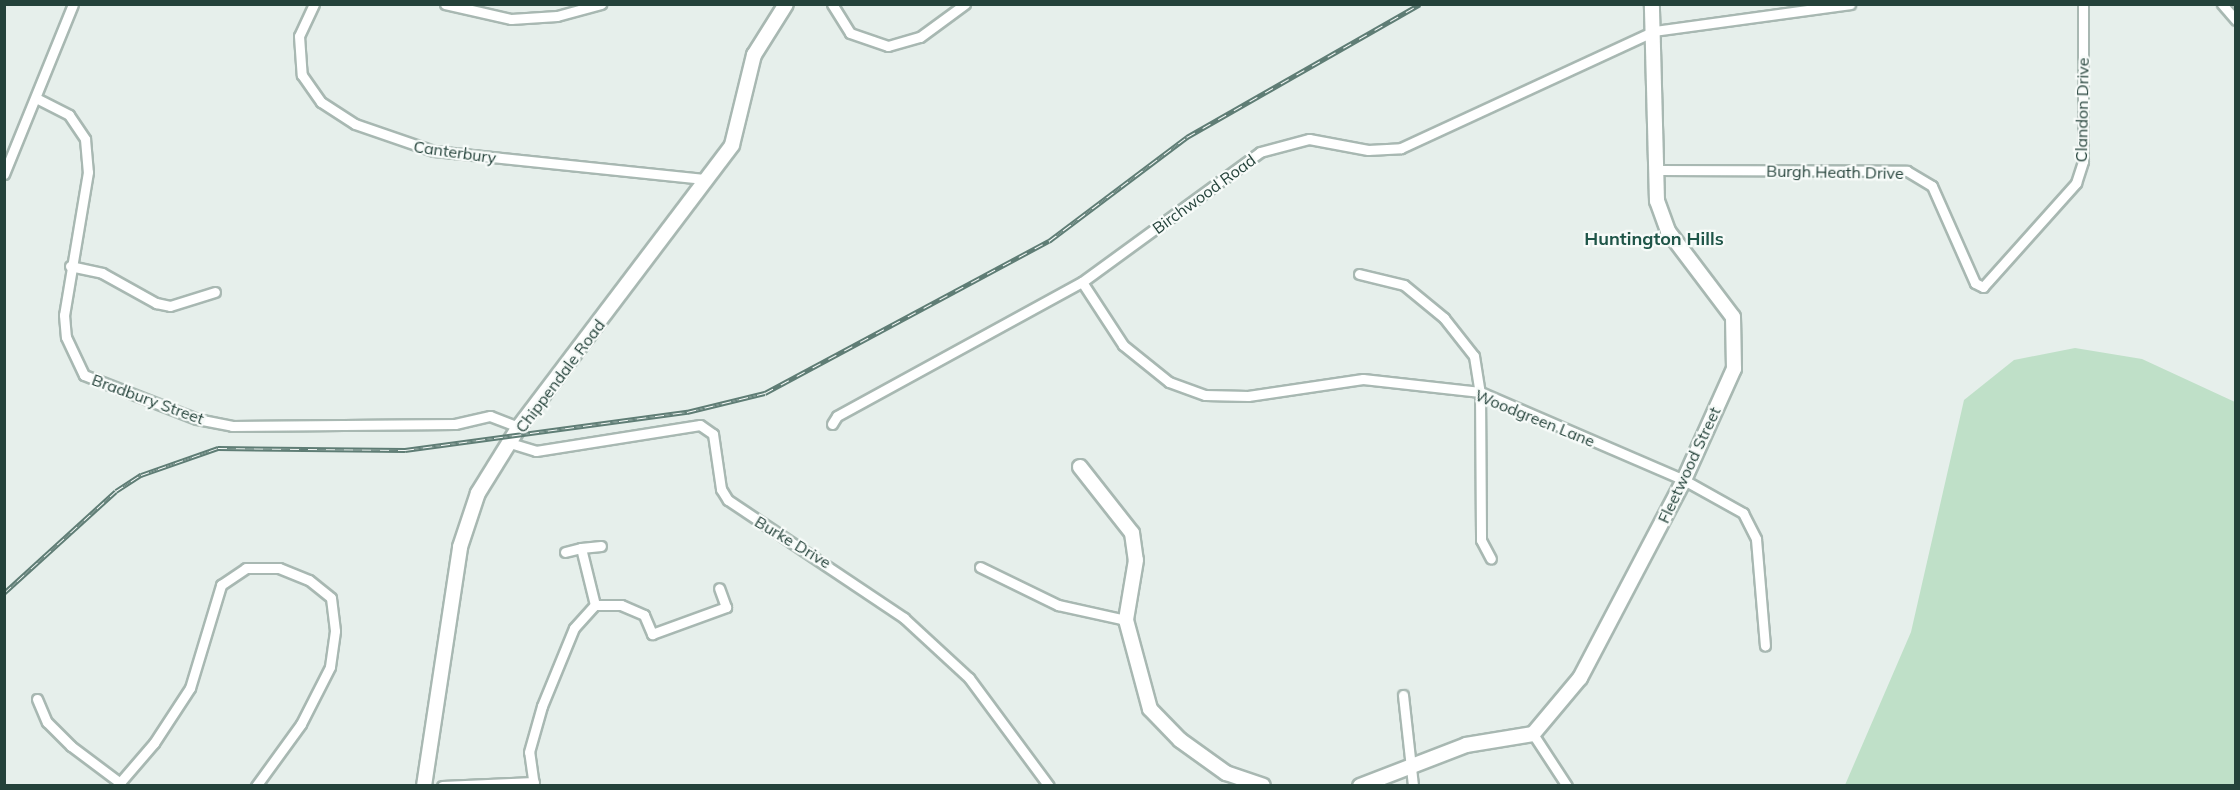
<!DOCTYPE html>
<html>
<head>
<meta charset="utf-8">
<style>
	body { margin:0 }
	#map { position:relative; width:2240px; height:790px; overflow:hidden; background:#e6efeb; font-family:Mulish,sans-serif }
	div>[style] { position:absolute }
	.green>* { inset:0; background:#bfe0c8 }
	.roads { filter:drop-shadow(2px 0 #a8b8b2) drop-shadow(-2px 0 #a8b8b2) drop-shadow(0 2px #a8b8b2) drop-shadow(0 -2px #a8b8b2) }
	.street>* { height:9px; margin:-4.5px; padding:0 4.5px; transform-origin:4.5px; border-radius:4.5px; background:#fff }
	.secondary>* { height:14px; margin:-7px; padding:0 7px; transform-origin:7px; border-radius:7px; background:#fff }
	.rail>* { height:5px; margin-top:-2.5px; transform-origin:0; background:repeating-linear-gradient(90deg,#f7fbf9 0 9px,#5f7d75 0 18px); box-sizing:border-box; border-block:2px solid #5f7d75 }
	span { translate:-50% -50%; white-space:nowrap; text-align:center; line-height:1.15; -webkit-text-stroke:4.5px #f7fbf9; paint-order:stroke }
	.street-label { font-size:16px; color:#24423a }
	.neighbourhood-label { font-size:18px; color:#1f5548; font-weight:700 }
	.frame { position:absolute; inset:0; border:6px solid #24423a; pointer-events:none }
</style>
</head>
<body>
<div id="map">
	<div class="green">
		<div style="clip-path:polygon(2075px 348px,2142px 359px,2235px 402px,2235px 785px,1845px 785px,1911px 632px,1964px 400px,2014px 360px)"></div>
	</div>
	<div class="roads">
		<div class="street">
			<div style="left:314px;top:4px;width:35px;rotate:115deg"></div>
			<div style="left:299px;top:36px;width:39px;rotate:86deg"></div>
			<div style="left:302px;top:75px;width:33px;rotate:55deg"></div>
			<div style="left:321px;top:102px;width:40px;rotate:32.9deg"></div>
			<div style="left:355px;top:124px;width:83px;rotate:18.9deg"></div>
			<div style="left:434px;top:151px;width:274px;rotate:5.9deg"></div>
			<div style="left:445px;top:4px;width:68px;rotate:12.8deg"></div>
			<div style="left:511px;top:19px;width:46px;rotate:-3.7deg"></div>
			<div style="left:557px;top:16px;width:46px;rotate:-15.3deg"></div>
			<div style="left:832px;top:4px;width:34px;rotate:58deg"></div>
			<div style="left:850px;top:33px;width:40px;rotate:18.9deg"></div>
			<div style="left:888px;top:46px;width:33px;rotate:-16deg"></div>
			<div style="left:920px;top:37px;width:56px;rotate:-36.3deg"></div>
			<div style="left:2222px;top:4px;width:21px;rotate:49deg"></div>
			<div style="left:36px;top:98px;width:37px;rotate:27deg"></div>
			<div style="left:69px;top:115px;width:29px;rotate:56deg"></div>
			<div style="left:85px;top:139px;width:33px;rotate:85deg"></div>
			<div style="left:88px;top:172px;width:145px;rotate:99.5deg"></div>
			<div style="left:64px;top:315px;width:22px;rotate:85deg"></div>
			<div style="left:66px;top:337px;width:42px;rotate:64.7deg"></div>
			<div style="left:84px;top:375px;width:121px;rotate:21.3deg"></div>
			<div style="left:197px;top:419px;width:36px;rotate:11deg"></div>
			<div style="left:232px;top:426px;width:223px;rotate:-0.5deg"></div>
			<div style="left:455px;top:424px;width:36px;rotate:-13deg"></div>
			<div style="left:490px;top:416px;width:31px;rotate:21deg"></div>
			<div style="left:1657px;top:170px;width:250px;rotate:0.2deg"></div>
			<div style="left:1907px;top:171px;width:29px;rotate:31deg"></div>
			<div style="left:1932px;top:186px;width:106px;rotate:66.1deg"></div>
			<div style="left:1975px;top:283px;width:9px;rotate:27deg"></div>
			<div style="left:1983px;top:287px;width:140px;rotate:-48.2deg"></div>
			<div style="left:2076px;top:183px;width:23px;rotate:-72deg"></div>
			<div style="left:2083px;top:161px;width:157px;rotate:-90deg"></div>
			<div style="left:4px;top:174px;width:183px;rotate:-67.9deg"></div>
			<div style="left:70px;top:266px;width:33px;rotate:12deg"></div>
			<div style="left:102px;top:273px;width:62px;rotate:29.1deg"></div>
			<div style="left:156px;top:303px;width:14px;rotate:12deg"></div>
			<div style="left:170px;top:306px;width:47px;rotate:-17.3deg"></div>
			<div style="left:1359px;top:274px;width:46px;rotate:13.7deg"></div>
			<div style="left:1404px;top:285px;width:52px;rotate:39.5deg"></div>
			<div style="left:1444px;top:318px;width:48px;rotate:51.7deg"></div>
			<div style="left:1474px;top:356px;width:36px;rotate:81deg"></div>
			<div style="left:1480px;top:392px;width:148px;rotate:89.6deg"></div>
			<div style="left:1481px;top:540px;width:21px;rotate:62deg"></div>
			<div style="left:1082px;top:282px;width:75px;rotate:56.9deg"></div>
			<div style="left:1123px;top:345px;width:59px;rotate:38.8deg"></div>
			<div style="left:1169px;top:382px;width:38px;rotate:20deg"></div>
			<div style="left:1205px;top:395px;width:43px;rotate:1.3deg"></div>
			<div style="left:1248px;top:396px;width:116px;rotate:-8.4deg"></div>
			<div style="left:1363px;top:379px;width:118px;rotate:6.3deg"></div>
			<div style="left:1480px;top:392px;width:222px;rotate:23.3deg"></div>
			<div style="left:1684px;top:480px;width:68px;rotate:29.2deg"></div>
			<div style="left:1743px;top:513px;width:29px;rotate:63deg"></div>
			<div style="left:1756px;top:539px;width:107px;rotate:85.2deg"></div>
			<div style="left:832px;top:424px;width:9px;rotate:-58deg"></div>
			<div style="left:837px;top:416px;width:279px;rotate:-28.7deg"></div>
			<div style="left:1082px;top:282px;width:220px;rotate:-36.1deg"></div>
			<div style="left:1260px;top:152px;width:51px;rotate:-14.9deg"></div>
			<div style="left:1309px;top:139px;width:60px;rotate:10.6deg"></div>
			<div style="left:1368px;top:150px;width:33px;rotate:-3deg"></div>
			<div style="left:1401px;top:148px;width:279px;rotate:-24.8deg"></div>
			<div style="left:1654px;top:31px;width:198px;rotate:-7.8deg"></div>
			<div style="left:510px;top:443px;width:27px;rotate:17deg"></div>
			<div style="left:536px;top:451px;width:166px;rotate:-9deg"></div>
			<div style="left:700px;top:425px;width:16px;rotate:35deg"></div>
			<div style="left:713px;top:434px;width:56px;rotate:81.7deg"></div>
			<div style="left:721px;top:489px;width:13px;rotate:58deg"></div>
			<div style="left:728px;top:500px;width:212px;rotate:33.8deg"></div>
			<div style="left:904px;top:618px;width:88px;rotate:42.7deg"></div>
			<div style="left:969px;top:678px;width:134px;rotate:53.5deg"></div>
			<div style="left:581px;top:548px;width:20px;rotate:-6deg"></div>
			<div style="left:565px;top:552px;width:16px;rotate:-14deg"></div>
			<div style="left:581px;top:548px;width:59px;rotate:76.2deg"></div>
			<div style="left:980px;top:567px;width:87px;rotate:26deg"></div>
			<div style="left:1058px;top:605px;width:70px;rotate:12.4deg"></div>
			<div style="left:595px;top:605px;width:26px"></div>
			<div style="left:621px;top:605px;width:25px;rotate:23deg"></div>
			<div style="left:644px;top:615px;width:21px;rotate:67deg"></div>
			<div style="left:652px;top:634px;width:79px;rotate:-20deg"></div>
			<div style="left:726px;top:607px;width:20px;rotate:-110deg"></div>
			<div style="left:1403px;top:695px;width:92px;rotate:83.7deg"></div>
			<div style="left:37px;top:699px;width:25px;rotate:67deg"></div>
			<div style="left:47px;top:722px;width:34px;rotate:45deg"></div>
			<div style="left:71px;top:746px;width:60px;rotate:36.9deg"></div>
			<div style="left:1533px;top:734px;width:62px;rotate:56.8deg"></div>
			<div style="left:117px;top:786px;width:57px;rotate:-49.3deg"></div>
			<div style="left:154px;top:743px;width:66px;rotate:-56.8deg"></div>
			<div style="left:190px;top:688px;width:108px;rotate:-73.2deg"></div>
			<div style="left:221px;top:585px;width:30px;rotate:-34deg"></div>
			<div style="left:246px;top:568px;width:33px"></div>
			<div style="left:279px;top:568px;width:32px;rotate:22deg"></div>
			<div style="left:309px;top:580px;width:28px;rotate:39deg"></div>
			<div style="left:331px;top:598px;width:33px;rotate:83deg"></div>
			<div style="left:335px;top:631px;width:36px;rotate:98deg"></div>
			<div style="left:330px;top:667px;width:64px;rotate:117deg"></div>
			<div style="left:301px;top:724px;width:77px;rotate:126deg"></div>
			<div style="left:442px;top:786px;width:92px;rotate:-2.5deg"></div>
			<div style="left:534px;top:786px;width:34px;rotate:-98deg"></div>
			<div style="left:529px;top:752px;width:48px;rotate:-74.2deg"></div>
			<div style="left:542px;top:706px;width:84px;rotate:-67.7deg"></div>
			<div style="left:574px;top:628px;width:31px;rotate:-48deg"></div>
		</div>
		<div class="secondary">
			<div style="left:1080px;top:467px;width:84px;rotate:51.8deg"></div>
			<div style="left:1132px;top:533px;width:27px;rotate:82deg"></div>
			<div style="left:1136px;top:560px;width:61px;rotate:99.5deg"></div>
			<div style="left:1126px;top:620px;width:92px;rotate:74.9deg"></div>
			<div style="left:1150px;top:709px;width:43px;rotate:45.9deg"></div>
			<div style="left:1180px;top:740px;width:57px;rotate:35.7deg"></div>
			<div style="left:1226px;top:773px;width:39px;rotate:19deg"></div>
			<div style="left:424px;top:786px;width:242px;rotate:-81.4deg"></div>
			<div style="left:460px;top:547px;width:57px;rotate:-71.6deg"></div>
			<div style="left:478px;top:493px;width:78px;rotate:-58.2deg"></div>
			<div style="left:519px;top:427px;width:353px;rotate:-52.9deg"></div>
			<div style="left:732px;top:145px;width:93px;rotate:-76.3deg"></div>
			<div style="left:754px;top:55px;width:60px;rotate:-57.9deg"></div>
			<div style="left:1360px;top:786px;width:114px;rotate:-21.1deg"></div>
			<div style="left:1466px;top:745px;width:68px;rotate:-9.3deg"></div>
			<div style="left:1533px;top:734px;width:73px;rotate:-50deg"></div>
			<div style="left:1580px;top:678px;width:224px;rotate:-62.3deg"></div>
			<div style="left:1684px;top:480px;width:122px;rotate:-65.8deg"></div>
			<div style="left:1734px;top:369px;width:52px;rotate:-91.1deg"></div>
			<div style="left:1733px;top:317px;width:108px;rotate:-127.1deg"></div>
			<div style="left:1668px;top:231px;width:32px;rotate:-110deg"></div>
			<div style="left:1657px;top:201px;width:197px;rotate:-91.5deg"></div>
		</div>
	</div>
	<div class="rail">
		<div style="left:4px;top:593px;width:151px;rotate:-42.3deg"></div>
		<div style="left:116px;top:491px;width:30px;rotate:-33deg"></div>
		<div style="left:141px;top:475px;width:82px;rotate:-19.3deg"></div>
		<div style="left:218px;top:448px;width:187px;rotate:0.6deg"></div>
		<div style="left:405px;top:450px;width:285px;rotate:-7.7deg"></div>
		<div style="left:687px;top:412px;width:80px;rotate:-13.7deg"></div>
		<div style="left:765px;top:393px;width:322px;rotate:-28.2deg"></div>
		<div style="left:1049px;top:241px;width:173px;rotate:-37deg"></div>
		<div style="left:1187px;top:137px;width:268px;rotate:-29.7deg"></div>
	</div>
	<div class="street-label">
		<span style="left:2082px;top:110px;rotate:-89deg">Clandon Drive</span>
		<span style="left:455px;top:152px;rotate:8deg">Canterbury</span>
		<span style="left:1835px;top:172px;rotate:1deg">Burgh Heath Drive</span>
		<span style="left:1204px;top:194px;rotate:-36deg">Birchwood Road</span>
		<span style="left:560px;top:376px;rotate:-53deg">Chippendale Road</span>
		<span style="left:148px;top:399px;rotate:20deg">Bradbury Street</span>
		<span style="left:1535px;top:418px;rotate:22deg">Woodgreen Lane</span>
		<span style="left:1689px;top:465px;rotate:-65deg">Fleetwood Street</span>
		<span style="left:793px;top:542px;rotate:31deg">Burke Drive</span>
	</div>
	<div class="neighbourhood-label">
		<span style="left:1654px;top:239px">Huntington Hills</span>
	</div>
	<div class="frame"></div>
</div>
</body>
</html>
